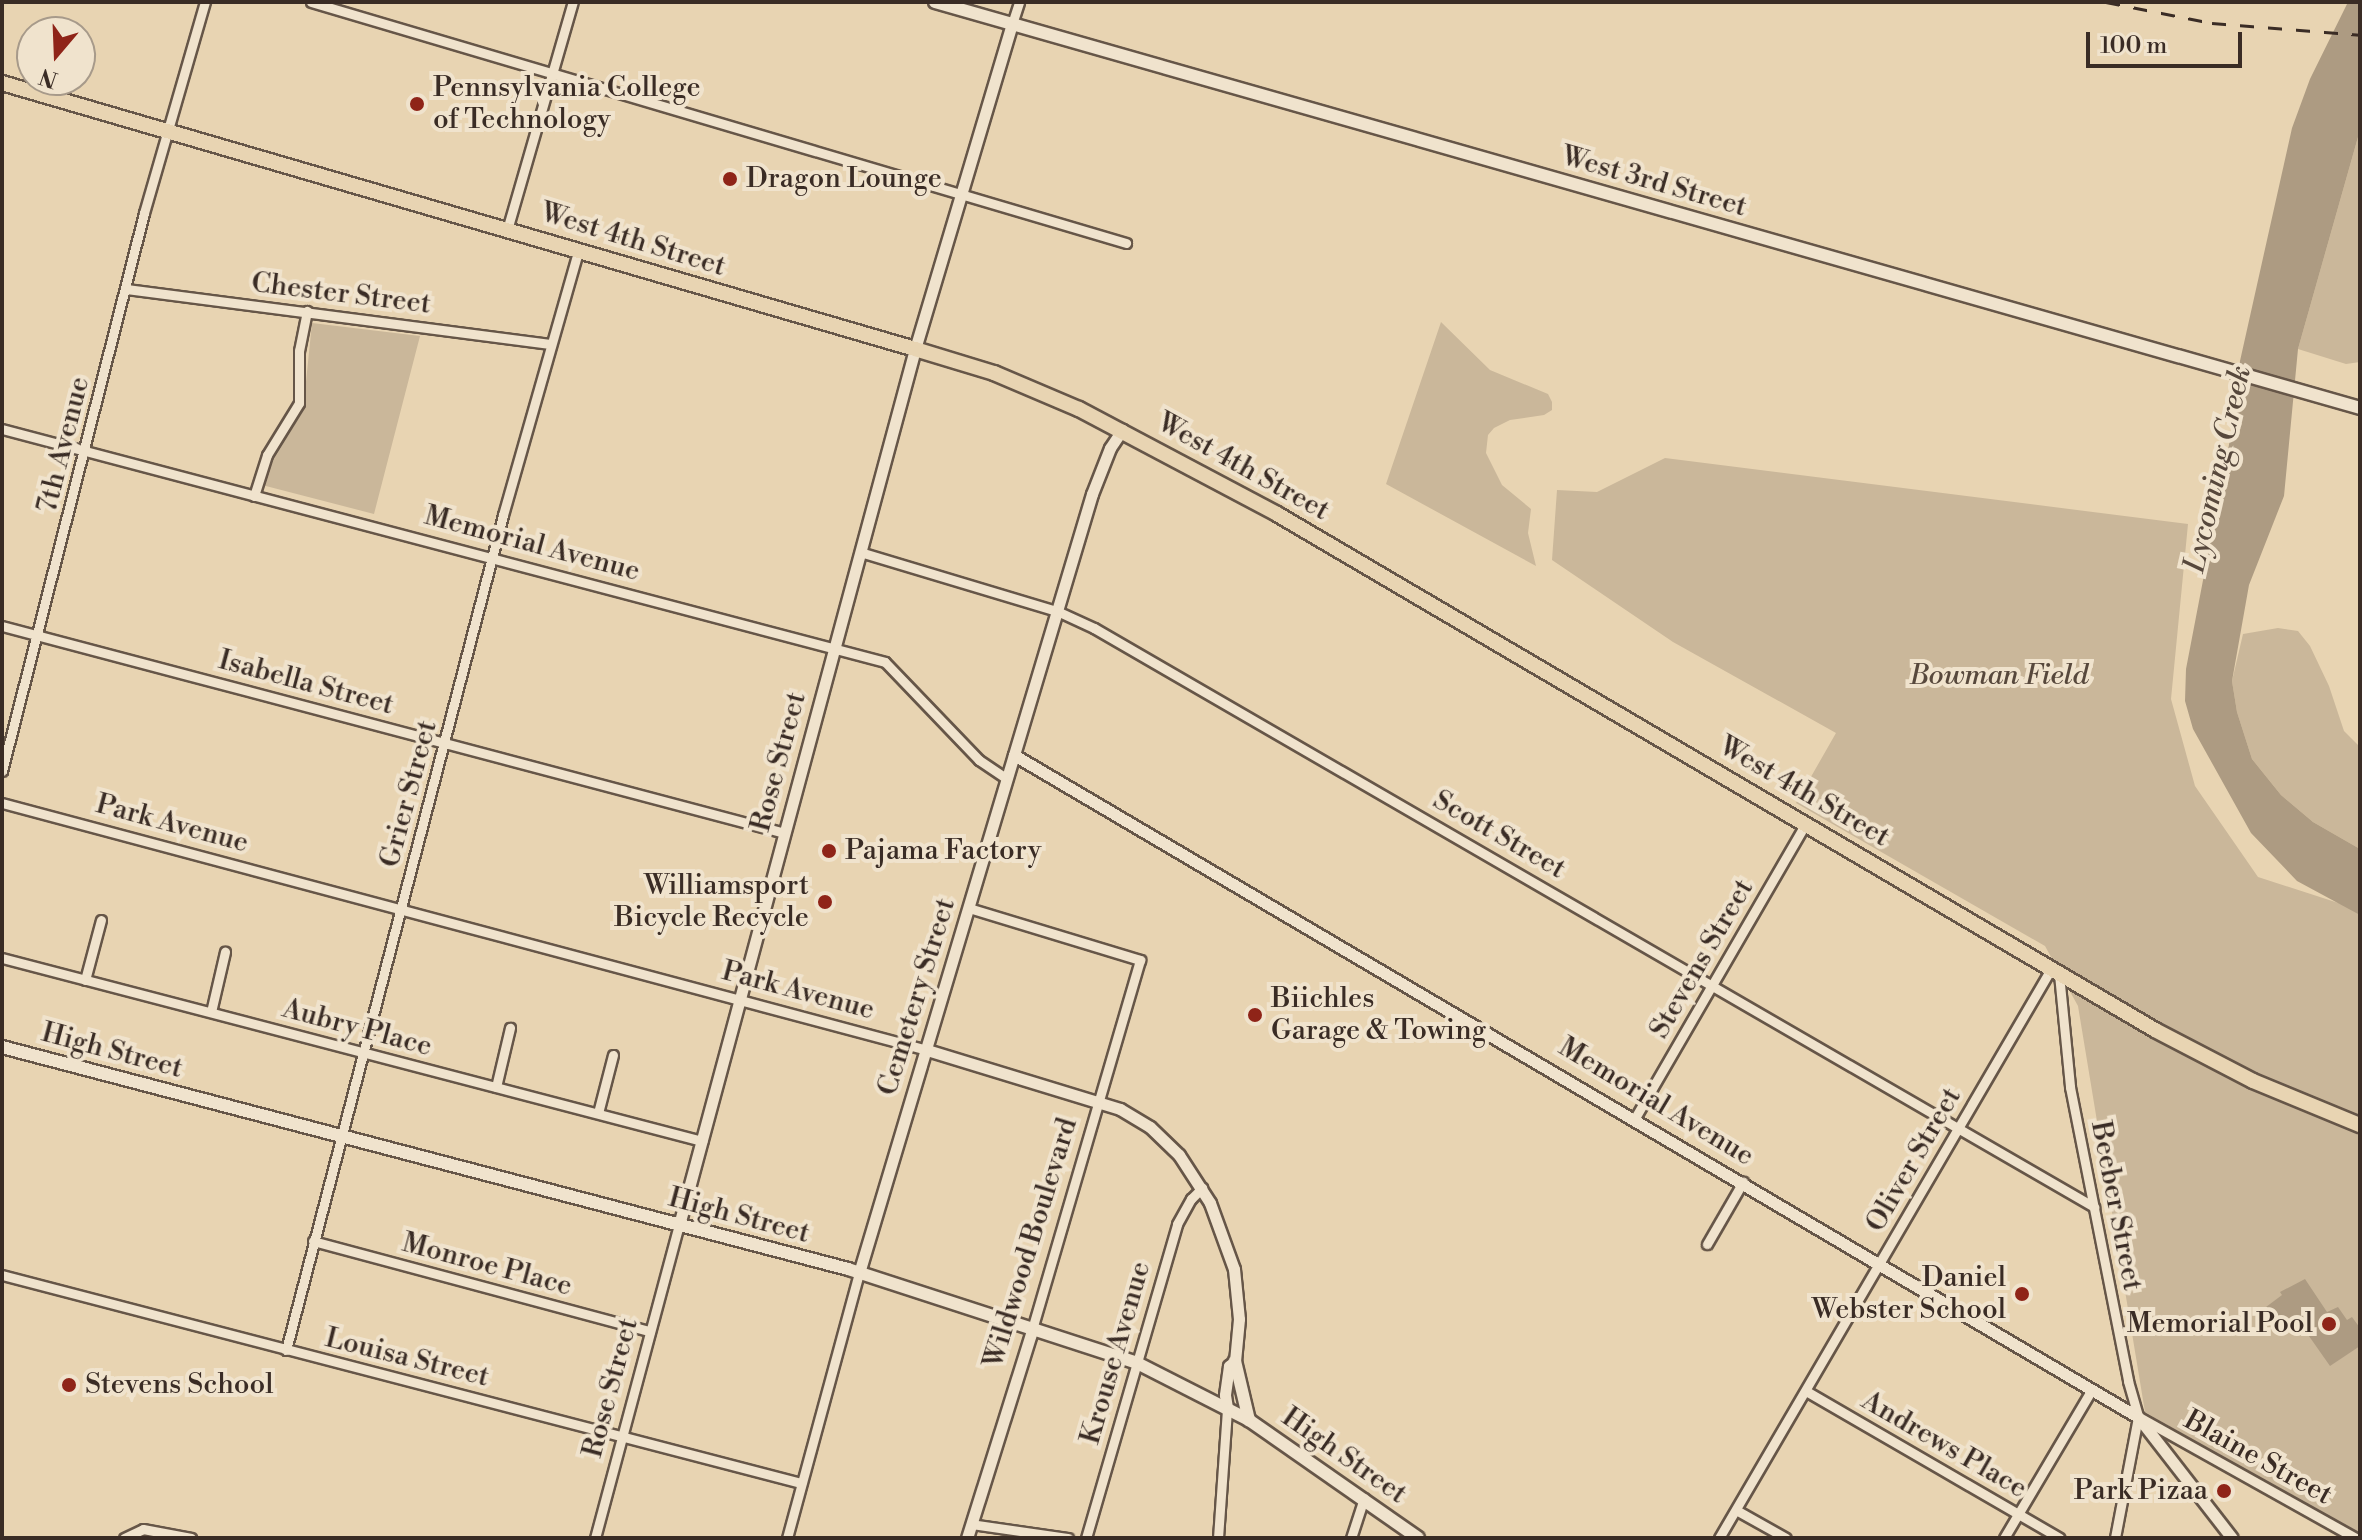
<!DOCTYPE html>
<html>
<head>
<meta charset="utf-8">
<style>
	body { margin:0 }
	#map { position:relative; width:2362px; height:1540px; overflow:hidden; background:#e8d4b2; font-family:"Libre Bodoni",serif }
	div>[style] { position:absolute }
	.green>* { inset:0; background:#cab79a }
	.water>* { inset:0; background:#ad9b82 }
	.roads { filter:drop-shadow(2px 0 #665648) drop-shadow(-2px 0 #665648) drop-shadow(0 2px #665648) drop-shadow(0 -2px #665648) }
	.minor>* { height:9px; margin:-4.5px; padding:0 4.5px; transform-origin:4.5px; border-radius:4.5px; background:#f0e3cd }
	.tertiary>* { height:11px; margin:-5.5px; padding:0 5.5px; transform-origin:5.5px; border-radius:5.5px; background:#f0e3cd }
	.secondary>* { height:12px; margin:-6px; padding:0 6px; transform-origin:6px; border-radius:6px; background:#f0e3cd }
	.primary>* { height:14px; margin:-7px; padding:0 7px; transform-origin:7px; border-radius:7px; background:#e8d4b2 }
	.rail>* { height:3px; margin-top:-1.5px; transform-origin:0; background:repeating-linear-gradient(90deg,#3a2c25 0 14px,transparent 0 28px) }
	.dots>* { width:22px; height:22px; translate:-50% -50%; box-sizing:border-box; border:4px solid #f0e3cd; border-radius:50% }
	span { translate:-50% -50%; white-space:nowrap; text-align:center; line-height:1.15; -webkit-text-stroke:8px #f0e3cd; paint-order:stroke }
	.poi-label { font-size:28px; color:#3a2c25 }
	.left { translate:0 -50%; text-align:left }
	.right { translate:-100% -50%; text-align:right }
	.street-label { font-size:28px; color:#3a2c25 }
	.park-label { font-size:28px; color:#57483c; font-style:italic }
	.water-label { font-size:30px; color:#57483c; font-style:italic }
	.frame { position:absolute; inset:0; border:4px solid #3a2c25; pointer-events:none }
	.north { position:absolute; left:16px; top:16px; width:80px; height:80px; box-sizing:border-box; background:#f0e3cd; border:2px solid #a79a8a; border-radius:50%; rotate:199deg; font-size:22px; font-weight:700; line-height:32px; text-align:center; color:#3a2c25 }
	.north::after { content:''; display:block; margin:auto; width:28px; height:36px; background:#8f2418; clip-path:polygon(50% 0,100% 100%,50% 72%,0 100%) }
	.scale { position:absolute; left:2086px; top:32px; width:156px; height:36px; box-sizing:border-box; border:4px solid #3a2c25; border-top:0; padding-left:10px; font-size:24px; line-height:28px; white-space:nowrap; color:#3a2c25; -webkit-text-stroke:6px #f0e3cd; paint-order:stroke }
</style>
</head>
<body>
<div id="map">
	<div class="green">
		<div style="clip-path:polygon(2360px 130px,2360px 362px,2346px 364px,2298px 349px)"></div>
		<div style="clip-path:polygon(1441px 322px,1490px 370px,1548px 394px,1552px 402px,1552px 410px,1544px 415px,1510px 420px,1494px 428px,1488px 435px,1486px 453px,1502px 485px,1531px 509px,1528px 533px,1536px 566px,1386px 484px)"></div>
		<div style="clip-path:polygon(312px 323px,420px 336px,374px 514px,262px 485px,268px 469px,303px 411px)"></div>
		<div style="clip-path:polygon(1665px 458px,2188px 524px,2171px 699px,2195px 786px,2258px 877px,2360px 910px,2360px 1536px,2145px 1412px,2078px 1006px,2045px 946px,1796px 803px,1836px 733px,1673px 642px,1552px 560px,1557px 490px,1597px 492px)"></div>
		<div style="clip-path:polygon(2278px 628px,2298px 631px,2310px 646px,2329px 686px,2344px 731px,2360px 747px,2360px 849px,2313px 822px,2281px 795px,2252px 759px,2237px 712px,2232px 681px,2243px 634px)"></div>
	</div>
	<div class="water">
		<div style="clip-path:polygon(2348px 2px,2360px 2px,2360px 130px,2298px 349px,2284px 496px,2249px 585px,2232px 681px,2237px 712px,2252px 759px,2281px 795px,2313px 822px,2360px 849px,2360px 915px,2297px 881px,2251px 833px,2193px 729px,2185px 701px,2186px 669px,2232px 429px,2240px 361px,2292px 128px,2310px 79px)"></div>
		<div style="clip-path:polygon(2305px 1279px,2327px 1312px,2338px 1307px,2347px 1320px,2352px 1317px,2360px 1328px,2360px 1346px,2330px 1366px,2297px 1319px,2280px 1329px,2266px 1307px,2282px 1295px,2280px 1292px)"></div>
	</div>
	<div class="roads">
		<div class="minor">
			<div style="left:311px;top:2px;width:850px;rotate:16.47deg"></div>
			<div style="left:1012px;top:24px;width:23px;rotate:-72deg"></div>
			<div style="left:507px;top:230px;width:237px;rotate:-73.9deg"></div>
			<div style="left:127px;top:289px;width:426px;rotate:7.4deg"></div>
			<div style="left:2px;top:429px;width:913px;rotate:14.78deg"></div>
			<div style="left:885px;top:662px;width:136px;rotate:46.2deg"></div>
			<div style="left:979px;top:760px;width:34px;rotate:34deg"></div>
			<div style="left:254px;top:496px;width:43px;rotate:-72.4deg"></div>
			<div style="left:267px;top:455px;width:61px;rotate:-58.4deg"></div>
			<div style="left:299px;top:403px;width:52px;rotate:-90deg"></div>
			<div style="left:299px;top:351px;width:41px;rotate:-78.7deg"></div>
			<div style="left:860px;top:552px;width:206px;rotate:16.7deg"></div>
			<div style="left:1057px;top:611px;width:41px;rotate:24.7deg"></div>
			<div style="left:1094px;top:628px;width:1156px;rotate:30.07deg"></div>
			<div style="left:2px;top:626px;width:810px;rotate:14.81deg"></div>
			<div style="left:2px;top:771px;width:576px;rotate:-75.72deg"></div>
			<div style="left:144px;top:213px;width:220px;rotate:-73.9deg"></div>
			<div style="left:2px;top:803px;width:957px;rotate:14.95deg"></div>
			<div style="left:969px;top:908px;width:179px;rotate:16.9deg"></div>
			<div style="left:1140px;top:960px;width:382px;rotate:106.3deg"></div>
			<div style="left:2px;top:958px;width:724px;rotate:14.65deg"></div>
			<div style="left:2059px;top:974px;width:114px;rotate:84.4deg"></div>
			<div style="left:2070px;top:1087px;width:300px;rotate:78.8deg"></div>
			<div style="left:2128px;top:1381px;width:37px;rotate:74deg"></div>
			<div style="left:2138px;top:1417px;width:123px;rotate:100.8deg"></div>
			<div style="left:85px;top:980px;width:62px;rotate:-75.1deg"></div>
			<div style="left:211px;top:1012px;width:62px;rotate:-76.9deg"></div>
			<div style="left:496px;top:1087px;width:61px;rotate:-76.7deg"></div>
			<div style="left:598px;top:1113px;width:60px;rotate:-75.5deg"></div>
			<div style="left:1635px;top:1118px;width:341px;rotate:-59.9deg"></div>
			<div style="left:313px;top:1241px;width:349px;rotate:15deg"></div>
			<div style="left:1707px;top:1244px;width:72px;rotate:-59.9deg"></div>
			<div style="left:2px;top:1275px;width:826px;rotate:14.59deg"></div>
			<div style="left:286px;top:1350px;width:863px;rotate:-75.43deg"></div>
			<div style="left:503px;top:515px;width:274px;rotate:-74.1deg"></div>
			<div style="left:1806px;top:1391px;width:293px;rotate:30.1deg"></div>
			<div style="left:2141px;top:1418px;width:246px;rotate:29.2deg"></div>
			<div style="left:1736px;top:1510px;width:57px;rotate:29.2deg"></div>
			<div style="left:971px;top:1524px;width:98px;rotate:8.2deg"></div>
			<div style="left:124px;top:1538px;width:21px;rotate:-25deg"></div>
			<div style="left:143px;top:1529px;width:49px;rotate:10.6deg"></div>
			<div style="left:595px;top:1538px;width:324px;rotate:-75deg"></div>
			<div style="left:787px;top:1538px;width:275px;rotate:-74.8deg"></div>
			<div style="left:1086px;top:1538px;width:327px;rotate:-73.8deg"></div>
			<div style="left:1177px;top:1224px;width:29px;rotate:-61deg"></div>
			<div style="left:1191px;top:1199px;width:16px;rotate:-45deg"></div>
			<div style="left:1218px;top:1538px;width:130px;rotate:-86deg"></div>
			<div style="left:1351px;top:1538px;width:42px;rotate:-72deg"></div>
			<div style="left:1719px;top:1538px;width:659px;rotate:-59.74deg"></div>
			<div style="left:2004px;top:1538px;width:173px;rotate:-59.4deg"></div>
		</div>
		<div class="tertiary">
			<div style="left:1014px;top:755px;width:1304px;rotate:30.5deg"></div>
			<div style="left:2138px;top:1417px;width:153px;rotate:52.2deg"></div>
			<div style="left:927px;top:1050px;width:202px;rotate:17deg"></div>
			<div style="left:1120px;top:1109px;width:35px;rotate:31deg"></div>
			<div style="left:1150px;top:1127px;width:40px;rotate:44deg"></div>
			<div style="left:1179px;top:1155px;width:57px;rotate:57.1deg"></div>
			<div style="left:1210px;top:1203px;width:70px;rotate:70deg"></div>
			<div style="left:1234px;top:1269px;width:50px;rotate:84.3deg"></div>
			<div style="left:1239px;top:1319px;width:42px;rotate:95.4deg"></div>
			<div style="left:1235px;top:1361px;width:8px;rotate:140deg"></div>
			<div style="left:1229px;top:1366px;width:29px;rotate:98deg"></div>
			<div style="left:1225px;top:1395px;width:13px;rotate:81deg"></div>
			<div style="left:679px;top:1225px;width:907px;rotate:-74.92deg"></div>
			<div style="left:915px;top:349px;width:339px;rotate:-73.4deg"></div>
			<div style="left:859px;top:1273px;width:813px;rotate:-73.35deg"></div>
			<div style="left:1092px;top:494px;width:49px;rotate:-68.6deg"></div>
			<div style="left:1110px;top:448px;width:22px;rotate:-56deg"></div>
			<div style="left:967px;top:1538px;width:221px;rotate:-72.6deg"></div>
		</div>
		<div class="secondary">
			<div style="left:935px;top:2px;width:1482px;rotate:15.9deg"></div>
			<div style="left:2px;top:1047px;width:875px;rotate:14.7deg"></div>
			<div style="left:848px;top:1269px;width:304px;rotate:18deg"></div>
			<div style="left:1137px;top:1363px;width:126px;rotate:27deg"></div>
			<div style="left:1249px;top:1420px;width:206px;rotate:34.9deg"></div>
			<div style="left:1235px;top:1361px;width:61px;rotate:76.7deg"></div>
		</div>
		<div class="primary">
			<div style="left:2px;top:83px;width:951px;rotate:16.24deg"></div>
			<div style="left:915px;top:349px;width:83px;rotate:16.9deg"></div>
			<div style="left:994px;top:373px;width:92px;rotate:23deg"></div>
			<div style="left:1079px;top:409px;width:224px;rotate:27.9deg"></div>
			<div style="left:1277px;top:514px;width:1018px;rotate:30.44deg"></div>
			<div style="left:2155px;top:1030px;width:110px;rotate:27.5deg"></div>
			<div style="left:2253px;top:1081px;width:116px;rotate:22.4deg"></div>
		</div>
	</div>
	<div class="rail">
		<div style="left:2106px;top:2px;width:108px;rotate:11.2deg"></div>
		<div style="left:2212px;top:23px;width:148px;rotate:4.6deg"></div>
	</div>
	<div class="dots">
		<div style="left:417px;top:104px;background:#8f2418"></div>
		<div style="left:730px;top:179px;background:#8f2418"></div>
		<div style="left:829px;top:851px;background:#8f2418"></div>
		<div style="left:825px;top:902px;background:#8f2418"></div>
		<div style="left:1255px;top:1015px;background:#8f2418"></div>
		<div style="left:2022px;top:1294px;background:#8f2418"></div>
		<div style="left:2329px;top:1324px;background:#8f2418"></div>
		<div style="left:69px;top:1385px;background:#8f2418"></div>
		<div style="left:2224px;top:1491px;background:#8f2418"></div>
	</div>
	<div class="poi-label">
		<span class="left" style="left:433px;top:104px">Pennsylvania College<br>of Technology</span>
		<span class="left" style="left:746px;top:179px">Dragon Lounge</span>
		<span class="left" style="left:845px;top:851px">Pajama Factory</span>
		<span class="right" style="left:809px;top:902px">Williamsport<br>Bicycle Recycle</span>
		<span class="left" style="left:1271px;top:1015px">Biichles<br>Garage &amp; Towing</span>
		<span class="right" style="left:2006px;top:1294px">Daniel<br>Webster School</span>
		<span class="right" style="left:2313px;top:1324px">Memorial Pool</span>
		<span class="left" style="left:85px;top:1385px">Stevens School</span>
		<span class="right" style="left:2208px;top:1491px">Park Pizaa</span>
	</div>
	<div class="street-label">
		<span style="left:1654px;top:182px;rotate:16deg">West 3rd Street</span>
		<span style="left:633px;top:240px;rotate:17deg">West 4th Street</span>
		<span style="left:341px;top:294px;rotate:7deg">Chester Street</span>
		<span style="left:64px;top:445px;rotate:-76deg">7th Avenue</span>
		<span style="left:1243px;top:467px;rotate:29deg">West 4th Street</span>
		<span style="left:532px;top:544px;rotate:15deg">Memorial Avenue</span>
		<span style="left:306px;top:683px;rotate:15deg">Isabella Street</span>
		<span style="left:779px;top:762px;rotate:-75deg">Rose Street</span>
		<span style="left:1804px;top:792px;rotate:30deg">West 4th Street</span>
		<span style="left:409px;top:794px;rotate:-75deg">Grier Street</span>
		<span style="left:172px;top:824px;rotate:15deg">Park Avenue</span>
		<span style="left:1499px;top:835px;rotate:30deg">Scott Street</span>
		<span style="left:1702px;top:959px;rotate:-60deg">Stevens Street</span>
		<span style="left:798px;top:991px;rotate:15deg">Park Avenue</span>
		<span style="left:917px;top:997px;rotate:-73deg">Cemetery Street</span>
		<span style="left:357px;top:1028px;rotate:15deg">Aubry Place</span>
		<span style="left:112px;top:1051px;rotate:15deg">High Street</span>
		<span style="left:1656px;top:1102px;rotate:31deg">Memorial Avenue</span>
		<span style="left:1914px;top:1160px;rotate:-60deg">Oliver Street</span>
		<span style="left:2116px;top:1206px;rotate:79deg">Beeber Street</span>
		<span style="left:739px;top:1216px;rotate:15deg">High Street</span>
		<span style="left:1031px;top:1243px;rotate:-73deg">Wildwood Boulevard</span>
		<span style="left:487px;top:1265px;rotate:15deg">Monroe Place</span>
		<span style="left:1116px;top:1353px;rotate:-74deg">Krouse Avenue</span>
		<span style="left:407px;top:1358px;rotate:14deg">Louisa Street</span>
		<span style="left:611px;top:1388px;rotate:-75deg">Rose Street</span>
		<span style="left:1944px;top:1445px;rotate:30deg">Andrews Place</span>
		<span style="left:1344px;top:1456px;rotate:35deg">High Street</span>
		<span style="left:2258px;top:1458px;rotate:29deg">Blaine Street</span>
	</div>
	<div class="park-label">
		<span style="left:1999px;top:676px">Bowman Field</span>
	</div>
	<div class="water-label">
		<span style="left:2218px;top:469px;rotate:-77deg">Lycoming Creek</span>
	</div>
	<div class="frame"></div>
	<div class="north">N</div>
	<div class="scale">100 m</div>
</div>
</body>
</html>
